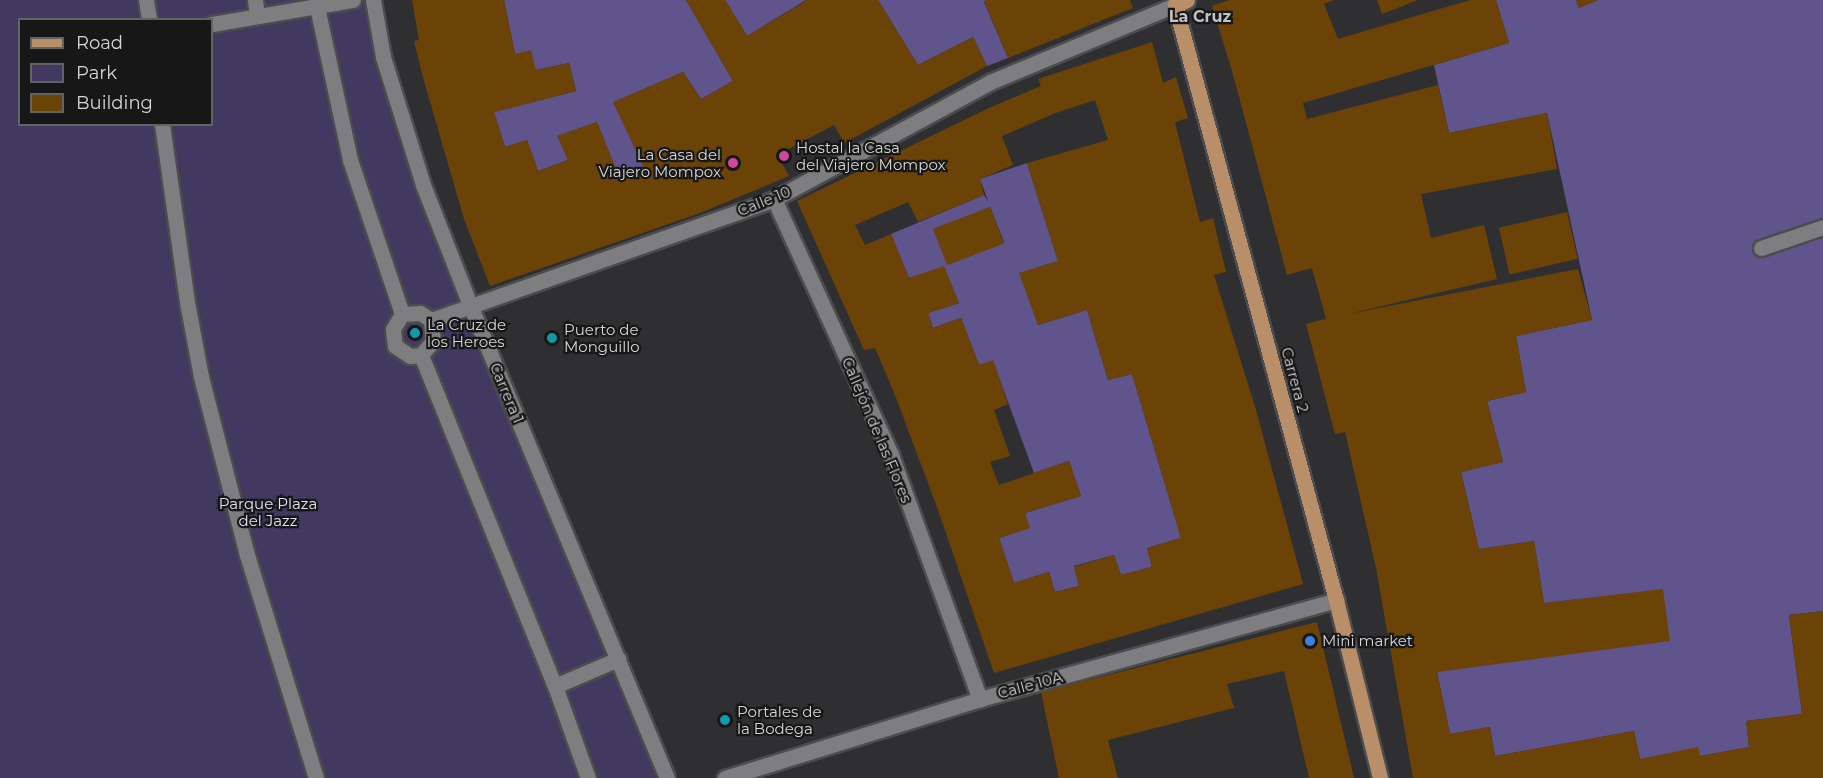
<!DOCTYPE html>
<html>
<head>
<meta charset="utf-8">
<style>
	body { margin:0 }
	#map { position:relative; width:1823px; height:778px; overflow:hidden; background:#2f2f31; font-family:Montserrat,sans-serif }
	div>[style] { position:absolute }
	.green>* { inset:0; background:#413960 }
	.forest>* { inset:0; background:#60548c }
	.building>* { inset:0; background:#6c4306; transform-origin:0 0 }
	.roads { filter:drop-shadow(2px 0 #4c4c4e) drop-shadow(-2px 0 #4c4c4e) drop-shadow(0 2px #4c4c4e) drop-shadow(0 -2px #4c4c4e) }
	.minor>* { height:15px; margin:-7.5px; padding:0 7.5px; transform-origin:7.5px; border-radius:7.5px; background:#7e7d80 }
	.major>* { height:15px; margin:-7.5px; padding:0 7.5px; transform-origin:7.5px; border-radius:7.5px; background:#b88f69 }
	.dots>* { width:16px; height:16px; translate:-50% -50%; box-sizing:border-box; border:3px solid #171718; border-radius:50% }
	span { translate:-50% -50%; white-space:nowrap; text-align:center; line-height:1.15; -webkit-text-stroke:4.5px #171718; paint-order:stroke }
	.poi-label { font-size:15px; color:#d6d6d8 }
	.left { translate:0 -50%; text-align:left }
	.right { translate:-100% -50%; text-align:right }
	.street-label { font-size:15px; color:#d6d6d8 }
	.park-label { font-size:15px; color:#e4e1f3 }
	.neighbourhood-label { font-size:16px; color:#c2c1c5; font-weight:700 }
	.legend { position:absolute; left:18px; top:18px; width:195px; height:108px; box-sizing:border-box; background:#171718; border:2px solid #636365; margin:0; padding:8px 10px; list-style:none; font-size:18px; color:#d6d6d8 }
	.legend li { display:flex; align-items:center; gap:12px; height:30px }
	.legend b { width:30px; border:2px solid #636365 }
</style>
</head>
<body>
<div id="map">
	<div class="green">
		<div style="clip-path:polygon(evenodd,0 0,373px 0,402px 121px,667px 778px,0 778px,0 0,20px 20px,212px 20px,212px 124px,20px 124px,20px 20px)"></div>
	</div>
	<div class="forest">
		<div style="clip-path:polygon(504px 0,686px 0,733px 81px,701px 99px,683px 72px,614px 102px,644px 168px,619px 177px,597px 122px,558px 136px,568px 160px,538px 171px,527px 140px,505px 147px,494px 112px,576px 91px,569px 63px,536px 70px,515px 54px)"></div>
		<div style="clip-path:polygon(725px 0,806px 0,747px 36px)"></div>
		<div style="clip-path:polygon(878px 0,987px 0,984px 2px,1008px 58px,987px 66px,973px 37px,918px 65px)"></div>
		<div style="clip-path:polygon(1496px 0,1576px 0,1579px 8px,1598px 0,1823px 0,1823px 611px,1789px 615px,1802px 714px,1746px 721px,1749px 747px,1700px 756px,1640px 759px,1634px 731px,1495px 756px,1490px 727px,1450px 734px,1437px 672px,1662px 590px,1544px 603px,1534px 541px,1479px 549px,1461px 472px,1503px 462px,1487px 401px,1526px 392px,1516px 336px,1592px 320px,1547px 113px,1449px 133px,1434px 65px,1509px 43px)"></div>
		<div style="clip-path:polygon(evenodd,1027px 163px,1058px 261px,1020px 273px,1038px 325px,1087px 310px,1108px 380px,1132px 374px,1181px 538px,1147px 548px,1152px 567px,1121px 575px,1114px 555px,1074px 566px,1079px 586px,1055px 592px,1049px 572px,1014px 583px,999px 538px,1029px 528px,1025px 513px,1081px 496px,1069px 461px,1034px 473px,993px 361px,979px 365px,961px 318px,933px 328px,928px 313px,959px 303px,944px 267px,909px 278px,891px 234px,984px 195px,988px 201px,980px 179px,1027px 163px,990px 207px,1004px 242px,949px 264px,935px 230px,990px 207px)"></div>
	</div>
	<div class="building">
		<div style="clip-path:polygon(412px 0,504px 0,515px 54px,531px 50px,536px 70px,569px 63px,576px 91px,494px 112px,505px 147px,527px 140px,538px 171px,568px 160px,557px 136px,597px 122px,619px 177px,644px 168px,613px 102px,683px 72px,701px 99px,733px 81px,686px 0,725px 0,747px 36px,807px 0,878px 0,918px 65px,973px 37px,987px 66px,844px 143px,834px 125px,777px 155px,789px 176px,700px 213px,490px 286px,464px 219px,422px 74px,414px 41px,419px 40px)"></div>
		<div style="clip-path:polygon(987px 0,1130px 0,1133px 8px,1008px 58px,984px 1px)"></div>
		<div style="clip-path:polygon(1229px 0,1334px 0,1324px 4px,1338px 39px,1470px 0,1496px 0,1509px 43px,1303px 103px,1307px 119px,1438px 85px,1449px 133px,1547px 113px,1557px 169px,1421px 194px,1431px 238px,1484px 225px,1497px 279px,1348px 314px,1578px 269px,1592px 320px,1516px 336px,1526px 392px,1487px 401px,1503px 462px,1461px 472px,1479px 549px,1534px 541px,1544px 603px,1663px 589px,1670px 641px,1437px 672px,1450px 734px,1490px 727px,1495px 756px,1634px 731px,1640px 759px,1698px 747px,1700px 756px,1749px 747px,1746px 721px,1802px 714px,1789px 615px,1823px 611px,1823px 778px,1413px 778px,1376px 568px,1345px 432px,1335px 434px,1306px 324px,1326px 319px,1312px 268px,1287px 275px,1232px 71px,1212px 6px)"></div>
		<div style="clip-path:polygon(1377px 0,1418px 0,1382px 14px)"></div>
		<div style="clip-path:polygon(1576px 0,1598px 0,1579px 8px)"></div>
		<div style="clip-path:polygon(evenodd,1152px 42px,1163px 83px,1176px 77px,1188px 118px,1175px 122px,1200px 222px,1213px 218px,1226px 272px,1214px 275px,1256px 410px,1303px 584px,994px 673px,937px 507px,895px 395px,875px 348px,864px 350px,797px 201px,989px 108px,1041px 86px,1038px 79px,1152px 42px,1095px 100px,1108px 140px,1027px 163px,1058px 261px,1019px 273px,1038px 325px,1087px 310px,1108px 380px,1132px 374px,1181px 538px,1147px 548px,1152px 567px,1121px 575px,1114px 555px,1074px 567px,1079px 586px,1055px 592px,1049px 572px,1014px 583px,999px 538px,1030px 528px,1025px 513px,1081px 496px,1069px 461px,999px 485px,990px 462px,1010px 456px,994px 410px,1008px 404px,993px 360px,979px 365px,961px 318px,933px 328px,928px 313px,959px 303px,944px 266px,909px 278px,891px 234px,865px 245px,855px 225px,908px 202px,918px 222px,984px 195px,980px 179px,1013px 165px,1002px 136px,1053px 114px,1095px 100px)"></div>
		<div style="left:990px;top:207px;width:39px;height:61px;rotate:69deg"></div>
		<div style="left:1567px;top:212px;width:48px;height:70px;rotate:77deg"></div>
		<div style="clip-path:polygon(1317px 622px,1354px 778px,1309px 778px,1284px 671px,1227px 684px,1234px 708px,1108px 740px,1118px 778px,1059px 778px,1041px 692px)"></div>
	</div>
	<div class="roads">
		<div class="minor">
			<div style="left:146px;top:0;width:20px;rotate:81deg"></div>
			<div style="left:255px;top:0;width:16px;rotate:83deg"></div>
			<div style="left:373px;top:0;width:58px;rotate:80deg"></div>
			<div style="left:383px;top:57px;width:134px;rotate:72.6deg"></div>
			<div style="left:423px;top:185px;width:129px;rotate:68.6deg"></div>
			<div style="left:470px;top:305px;width:512px;rotate:67.39deg"></div>
			<div style="left:317px;top:7px;width:157px;rotate:77.8deg"></div>
			<div style="left:350px;top:160px;width:163px;rotate:71.3deg"></div>
			<div style="left:212px;top:24px;width:143px;rotate:-9.7deg"></div>
			<div style="left:162px;top:124px;width:180px;rotate:82deg"></div>
			<div style="left:187px;top:302px;width:76px;rotate:79.4deg"></div>
			<div style="left:201px;top:377px;width:184px;rotate:75.5deg"></div>
			<div style="left:247px;top:555px;width:233px;rotate:72.8deg"></div>
			<div style="left:774px;top:199px;width:281px;rotate:65.4deg"></div>
			<div style="left:891px;top:455px;width:260px;rotate:70deg"></div>
			<div style="left:1761px;top:248px;width:65px;rotate:-18.7deg"></div>
			<div style="left:431px;top:320px;width:21px;rotate:85deg"></div>
			<div style="left:433px;top:341px;width:18px;rotate:131deg"></div>
			<div style="left:421px;top:355px;width:11px;rotate:175deg"></div>
			<div style="left:410px;top:356px;width:18px;rotate:-146deg"></div>
			<div style="left:395px;top:346px;width:17px;rotate:-97deg"></div>
			<div style="left:393px;top:329px;width:17px;rotate:-59deg"></div>
			<div style="left:402px;top:314px;width:18px;rotate:-3deg"></div>
			<div style="left:420px;top:313px;width:13px;rotate:32deg"></div>
			<div style="left:431px;top:320px;width:364px;rotate:-19.4deg"></div>
			<div style="left:774px;top:199px;width:246px;rotate:-28.4deg"></div>
			<div style="left:990px;top:82px;width:200px;rotate:-22.6deg"></div>
			<div style="left:421px;top:355px;width:357px;rotate:68deg"></div>
			<div style="left:555px;top:686px;width:98px;rotate:70.3deg"></div>
			<div style="left:555px;top:686px;width:69px;rotate:-23.2deg"></div>
			<div style="left:725px;top:778px;width:267px;rotate:-17.2deg"></div>
			<div style="left:980px;top:699px;width:370px;rotate:-15.5deg"></div>
		</div>
		<div class="major">
			<div style="left:1187px;top:0;width:13px;rotate:157deg"></div>
			<div style="left:1175px;top:5px;width:616px;rotate:74.86deg"></div>
			<div style="left:1336px;top:600px;width:183px;rotate:76.1deg"></div>
		</div>
	</div>
	<div class="dots">
		<div style="left:784px;top:156px;background:#d1479c"></div>
		<div style="left:733px;top:163px;background:#d1479c"></div>
		<div style="left:415px;top:333px;background:#0f9aa8"></div>
		<div style="left:552px;top:338px;background:#0f9aa8"></div>
		<div style="left:1310px;top:641px;background:#3f7fe0"></div>
		<div style="left:725px;top:720px;background:#0f9aa8"></div>
	</div>
	<div class="poi-label">
		<span class="left" style="left:796px;top:156px">Hostal la Casa<br>del Viajero Mompox</span>
		<span class="right" style="left:721px;top:163px">La Casa del<br>Viajero Mompox</span>
		<span class="left" style="left:427px;top:333px">La Cruz de<br>los Heroes</span>
		<span class="left" style="left:564px;top:338px">Puerto de<br>Monguillo</span>
		<span class="left" style="left:1322px;top:641px">Mini market</span>
		<span class="left" style="left:737px;top:720px">Portales de<br>la Bodega</span>
	</div>
	<div class="street-label">
		<span style="left:764px;top:201px;rotate:-22deg">Calle 10</span>
		<span style="left:1295px;top:380px;rotate:75deg">Carrera 2</span>
		<span style="left:507px;top:393px;rotate:67deg">Carrera 1</span>
		<span style="left:877px;top:430px;rotate:67deg">Callejón de las Flores</span>
		<span style="left:1030px;top:685px;rotate:-15deg">Calle 10A</span>
	</div>
	<div class="park-label">
		<span style="left:268px;top:512px">Parque Plaza<br>del Jazz</span>
	</div>
	<div class="neighbourhood-label">
		<span style="left:1200px;top:17px">La Cruz</span>
	</div>
	<ul class="legend">
	<li><b style="height:8px;background:#b88f69"></b>Road</li>
	<li><b style="height:16px;background:#413960"></b>Park</li>
	<li><b style="height:16px;background:#6c4306"></b>Building</li>
	</ul>
</div>
</body>
</html>
